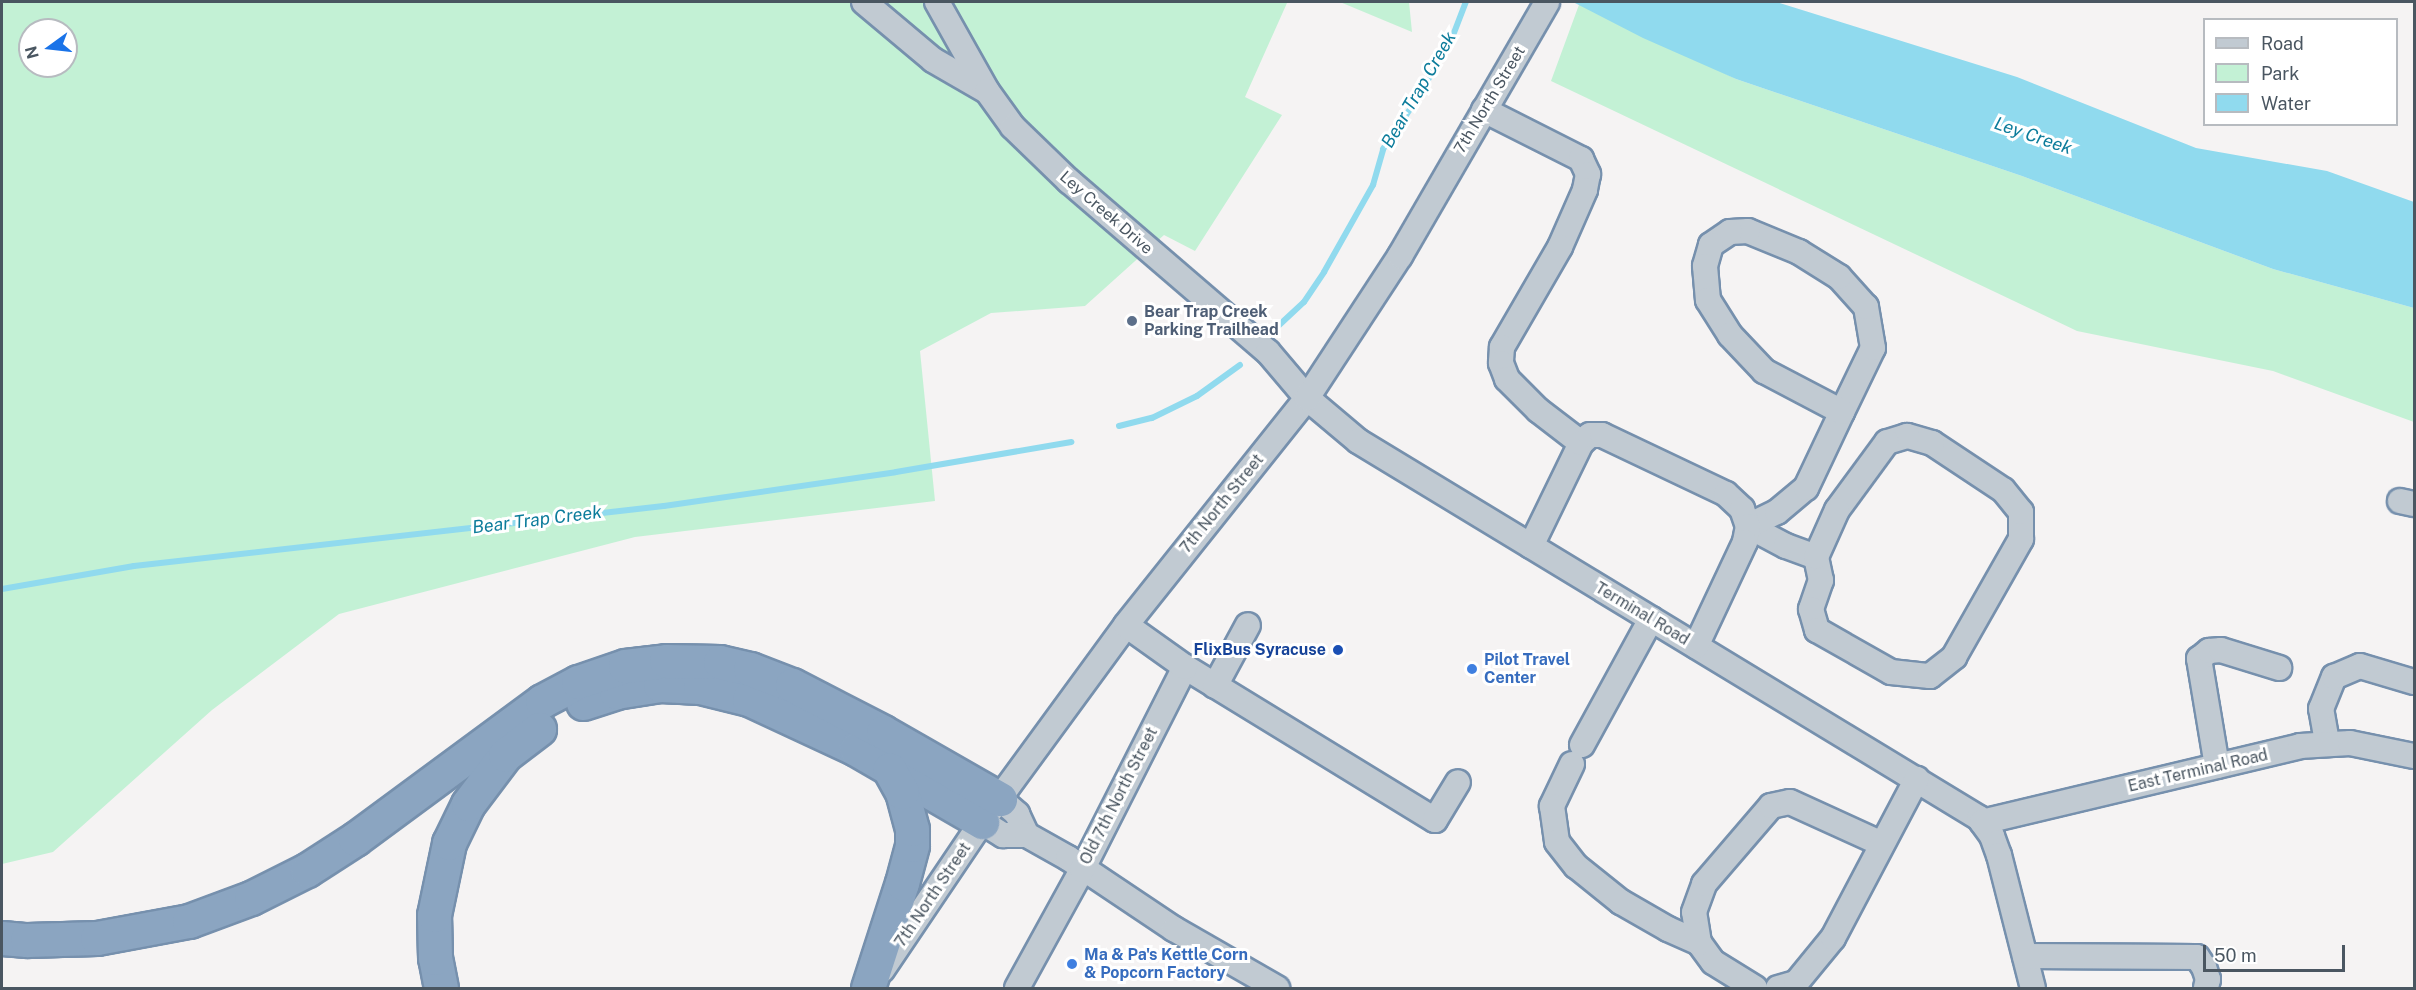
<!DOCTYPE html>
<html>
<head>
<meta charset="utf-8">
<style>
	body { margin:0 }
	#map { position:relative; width:2416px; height:990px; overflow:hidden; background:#f5f3f3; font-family:"Public Sans",sans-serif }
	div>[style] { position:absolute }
	.green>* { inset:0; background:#c3f1d5 }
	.water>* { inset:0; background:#90daee }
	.stream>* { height:6px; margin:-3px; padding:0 3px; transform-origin:3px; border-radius:3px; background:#90daee }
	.roads { filter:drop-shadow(2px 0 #7690ad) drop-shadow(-2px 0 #7690ad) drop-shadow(0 2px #7690ad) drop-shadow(0 -2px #7690ad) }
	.minor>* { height:24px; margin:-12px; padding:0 12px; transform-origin:12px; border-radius:12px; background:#c1cad2 }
	.highway>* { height:33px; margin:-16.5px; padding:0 16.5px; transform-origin:16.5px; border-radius:16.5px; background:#8ba5c1 }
	.dots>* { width:16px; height:16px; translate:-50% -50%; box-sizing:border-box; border:3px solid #fff; border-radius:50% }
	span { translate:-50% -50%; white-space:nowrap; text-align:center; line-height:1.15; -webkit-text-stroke:6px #fff; paint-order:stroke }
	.street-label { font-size:16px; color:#4a5661 }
	.service-label { font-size:16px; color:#4e5e75; font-weight:700 }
	.left { translate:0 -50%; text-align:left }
	.transit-label { font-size:16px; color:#164399; font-weight:700 }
	.right { translate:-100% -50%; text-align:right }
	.shop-label { font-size:16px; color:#366cbe; font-weight:700 }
	.water-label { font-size:18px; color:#0c7c9b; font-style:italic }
	.frame { position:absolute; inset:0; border:3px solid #4a5661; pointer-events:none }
	.legend { position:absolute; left:2203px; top:18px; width:195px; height:108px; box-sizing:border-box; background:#fff; border:2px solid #b7bbc0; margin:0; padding:8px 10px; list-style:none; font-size:18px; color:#4a5661 }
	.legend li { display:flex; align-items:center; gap:12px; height:30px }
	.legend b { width:30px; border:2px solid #b7bbc0 }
	.north { position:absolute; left:18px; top:18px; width:60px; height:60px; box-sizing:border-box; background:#fff; border:2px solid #b7bbc0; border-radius:50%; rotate:255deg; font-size:16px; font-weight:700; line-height:24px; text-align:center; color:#4a5661 }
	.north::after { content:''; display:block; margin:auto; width:21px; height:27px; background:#1a73e8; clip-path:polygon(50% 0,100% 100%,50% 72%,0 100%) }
	.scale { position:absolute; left:2203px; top:945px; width:142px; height:27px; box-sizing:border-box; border:3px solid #4a5661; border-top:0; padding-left:8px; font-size:18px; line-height:21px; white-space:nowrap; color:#4a5661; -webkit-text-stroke:4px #fff; paint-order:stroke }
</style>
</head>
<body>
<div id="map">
	<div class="green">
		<div style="clip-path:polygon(evenodd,2px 2px,1291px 2px,1287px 3px,1245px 97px,1282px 115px,1195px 251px,1164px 235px,1085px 306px,991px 313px,920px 351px,935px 501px,635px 537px,339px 614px,212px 710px,53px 852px,2px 864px,2px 2px,30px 30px,66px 30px,66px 66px,30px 66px,30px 30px)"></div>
		<div style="clip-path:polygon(1340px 2px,1409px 2px,1412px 32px)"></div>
		<div style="clip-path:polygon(1580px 2px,1736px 79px,2022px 176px,2273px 269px,2414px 308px,2414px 422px,2273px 371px,2077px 331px,1551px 81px)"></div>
	</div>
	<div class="water">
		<div style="clip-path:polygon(1573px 2px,1776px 2px,2017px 77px,2196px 148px,2327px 171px,2414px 202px,2414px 308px,2273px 269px,2022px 176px,1736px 79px,1643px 38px)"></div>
	</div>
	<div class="stream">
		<div style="left:1276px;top:328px;width:38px;rotate:-43deg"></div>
		<div style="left:1304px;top:302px;width:36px;rotate:-56deg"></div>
		<div style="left:1324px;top:272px;width:100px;rotate:-60.6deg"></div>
		<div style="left:1373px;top:185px;width:37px;rotate:-74deg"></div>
		<div style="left:1383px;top:149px;width:60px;rotate:-55.8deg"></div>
		<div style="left:1417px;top:99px;width:70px;rotate:-60.2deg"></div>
		<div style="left:1452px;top:38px;width:39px;rotate:-69deg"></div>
		<div style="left:1119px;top:426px;width:34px;rotate:-14deg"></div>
		<div style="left:1152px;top:418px;width:50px;rotate:-26.1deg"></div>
		<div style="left:1197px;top:396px;width:53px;rotate:-35.8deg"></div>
		<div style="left:2px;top:589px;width:134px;rotate:-9.9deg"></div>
		<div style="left:134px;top:566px;width:533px;rotate:-6.46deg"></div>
		<div style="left:664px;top:506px;width:234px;rotate:-8.3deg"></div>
		<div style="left:896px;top:472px;width:178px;rotate:-9.7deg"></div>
	</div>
	<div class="roads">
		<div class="minor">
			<div style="left:864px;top:2px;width:90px;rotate:40deg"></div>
			<div style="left:933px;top:60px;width:60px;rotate:30deg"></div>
			<div style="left:937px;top:2px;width:102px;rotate:60.7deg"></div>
			<div style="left:987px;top:91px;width:44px;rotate:54.2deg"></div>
			<div style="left:1013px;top:127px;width:78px;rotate:44deg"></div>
			<div style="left:1069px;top:181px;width:262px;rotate:40.7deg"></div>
			<div style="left:1268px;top:352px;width:60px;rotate:49.7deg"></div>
			<div style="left:1307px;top:398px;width:67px;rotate:40.1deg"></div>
			<div style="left:1358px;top:441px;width:726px;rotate:31.26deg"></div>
			<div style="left:1979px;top:818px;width:22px;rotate:54deg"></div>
			<div style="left:1992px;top:836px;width:20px;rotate:70deg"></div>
			<div style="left:1999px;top:855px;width:137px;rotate:75.7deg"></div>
			<div style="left:1484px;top:110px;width:109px;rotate:26.8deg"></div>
			<div style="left:1581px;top:159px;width:17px;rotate:65deg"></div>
			<div style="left:1588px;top:174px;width:16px;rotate:101deg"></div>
			<div style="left:1585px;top:190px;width:62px;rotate:113.7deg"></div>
			<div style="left:1560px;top:247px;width:116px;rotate:120.1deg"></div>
			<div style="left:1502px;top:347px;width:16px;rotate:94deg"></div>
			<div style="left:1501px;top:363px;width:17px;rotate:69deg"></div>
			<div style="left:1507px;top:379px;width:44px;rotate:45deg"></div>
			<div style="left:1538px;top:410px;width:54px;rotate:37.5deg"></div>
			<div style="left:2400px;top:501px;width:14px;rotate:12deg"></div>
			<div style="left:1748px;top:526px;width:43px;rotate:27.8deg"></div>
			<div style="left:1786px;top:546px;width:32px;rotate:20deg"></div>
			<div style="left:1816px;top:557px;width:24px;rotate:78deg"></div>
			<div style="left:1821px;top:580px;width:31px;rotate:109deg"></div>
			<div style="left:1811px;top:609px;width:22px;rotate:74deg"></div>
			<div style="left:1817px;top:630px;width:85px;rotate:29.6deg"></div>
			<div style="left:1891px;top:672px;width:39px;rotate:6deg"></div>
			<div style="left:1930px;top:676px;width:31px;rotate:-38deg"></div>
			<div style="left:1954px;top:657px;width:136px;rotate:-60.4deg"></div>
			<div style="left:2021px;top:539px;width:27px;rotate:-90deg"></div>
			<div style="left:2021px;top:512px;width:28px;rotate:-129deg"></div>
			<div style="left:2003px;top:490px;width:85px;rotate:-146.5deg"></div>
			<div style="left:1932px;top:443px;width:26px;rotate:-164deg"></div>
			<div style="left:1907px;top:436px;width:21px;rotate:163deg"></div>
			<div style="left:1887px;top:442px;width:84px;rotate:126.3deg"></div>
			<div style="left:1837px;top:510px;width:51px;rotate:114.1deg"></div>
			<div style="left:1748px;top:526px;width:32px;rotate:-26deg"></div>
			<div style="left:1777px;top:512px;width:38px;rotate:-40deg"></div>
			<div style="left:1806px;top:488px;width:84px;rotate:-64.7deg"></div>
			<div style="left:1842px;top:412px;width:71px;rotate:-64.2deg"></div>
			<div style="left:1873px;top:348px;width:42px;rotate:-99.7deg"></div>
			<div style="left:1866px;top:307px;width:40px;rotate:-132deg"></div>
			<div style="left:1839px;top:277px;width:47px;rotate:-148deg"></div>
			<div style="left:1799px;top:252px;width:55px;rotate:-157.6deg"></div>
			<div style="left:1748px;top:231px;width:18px;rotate:177deg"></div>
			<div style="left:1730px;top:232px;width:23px;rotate:146deg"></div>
			<div style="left:1711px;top:245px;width:22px;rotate:106deg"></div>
			<div style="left:1705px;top:266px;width:34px;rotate:85deg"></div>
			<div style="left:1708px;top:300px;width:41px;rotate:57.8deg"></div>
			<div style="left:1730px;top:335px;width:50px;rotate:46.6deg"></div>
			<div style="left:1764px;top:371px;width:88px;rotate:27.7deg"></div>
			<div style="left:1531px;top:546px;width:114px;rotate:-64.1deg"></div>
			<div style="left:1581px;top:443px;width:12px;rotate:-42deg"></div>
			<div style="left:1590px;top:435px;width:12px"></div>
			<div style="left:1602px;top:435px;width:137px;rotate:25.4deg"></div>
			<div style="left:1726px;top:494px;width:22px;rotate:43deg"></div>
			<div style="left:1742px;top:509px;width:18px;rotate:71deg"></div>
			<div style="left:1748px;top:526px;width:16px;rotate:101deg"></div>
			<div style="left:1745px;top:542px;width:115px;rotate:115.2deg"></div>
			<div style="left:1185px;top:667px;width:293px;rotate:31.5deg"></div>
			<div style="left:1435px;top:820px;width:44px;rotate:-58.8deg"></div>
			<div style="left:1215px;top:686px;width:69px;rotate:-61.6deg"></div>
			<div style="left:2327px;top:742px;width:34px;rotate:-100deg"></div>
			<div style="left:2321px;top:709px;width:35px;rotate:-68deg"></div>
			<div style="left:2334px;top:677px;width:28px;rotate:-23deg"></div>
			<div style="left:2360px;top:666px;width:56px;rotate:16.5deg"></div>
			<div style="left:1582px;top:745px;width:144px;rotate:-61.3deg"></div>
			<div style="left:1572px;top:764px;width:47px;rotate:115.5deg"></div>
			<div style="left:1552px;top:806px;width:36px;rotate:82deg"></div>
			<div style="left:1557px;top:842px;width:31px;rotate:52deg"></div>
			<div style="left:1576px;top:866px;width:58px;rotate:38.7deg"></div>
			<div style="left:1621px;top:902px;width:54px;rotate:29.9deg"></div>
			<div style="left:1668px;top:929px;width:34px;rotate:24deg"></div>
			<div style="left:2217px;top:766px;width:109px;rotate:-99.5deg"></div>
			<div style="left:2199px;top:659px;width:13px;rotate:-39deg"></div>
			<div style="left:2209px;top:651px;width:12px;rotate:-5deg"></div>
			<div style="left:2221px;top:650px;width:61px;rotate:17.2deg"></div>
			<div style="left:1000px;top:799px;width:23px;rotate:41deg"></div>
			<div style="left:1017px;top:814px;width:23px;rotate:65deg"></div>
			<div style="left:982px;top:822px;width:25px;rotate:32deg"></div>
			<div style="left:1003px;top:835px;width:24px"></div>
			<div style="left:1027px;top:835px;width:47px;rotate:29.3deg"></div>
			<div style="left:1068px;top:858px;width:128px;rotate:33.8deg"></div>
			<div style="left:1174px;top:929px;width:119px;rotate:29.8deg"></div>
			<div style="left:1982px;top:822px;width:327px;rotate:-13.4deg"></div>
			<div style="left:2300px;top:746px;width:50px;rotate:-3.4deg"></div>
			<div style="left:2350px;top:743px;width:65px;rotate:11.5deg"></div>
			<div style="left:2025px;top:956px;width:172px;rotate:0.3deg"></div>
			<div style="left:2197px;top:957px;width:12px;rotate:55deg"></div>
			<div style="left:2204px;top:967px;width:13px;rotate:72deg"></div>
			<div style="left:2208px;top:979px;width:9px;rotate:103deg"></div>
			<div style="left:882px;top:970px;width:179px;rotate:-56deg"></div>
			<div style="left:982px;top:822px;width:244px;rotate:-53.8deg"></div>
			<div style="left:1126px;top:625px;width:290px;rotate:-51.4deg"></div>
			<div style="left:1307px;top:398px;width:170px;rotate:-56.8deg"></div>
			<div style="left:1400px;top:256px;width:293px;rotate:-59.9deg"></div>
			<div style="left:1017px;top:988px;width:135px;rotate:-61.2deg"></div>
			<div style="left:1082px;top:870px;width:228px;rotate:-63.1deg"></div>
			<div style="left:1185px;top:667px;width:72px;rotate:-144.6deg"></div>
			<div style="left:1755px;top:988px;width:49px;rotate:-148.2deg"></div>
			<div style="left:1713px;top:962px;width:24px;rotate:-126deg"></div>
			<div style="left:1699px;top:943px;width:31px;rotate:-99deg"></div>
			<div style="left:1694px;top:912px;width:30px;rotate:-70deg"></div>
			<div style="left:1704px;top:884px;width:103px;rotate:-49.3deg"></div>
			<div style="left:1771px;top:806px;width:19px;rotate:-12deg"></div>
			<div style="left:1790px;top:802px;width:101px;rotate:24.5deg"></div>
			<div style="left:1778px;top:988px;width:19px;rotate:-16deg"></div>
			<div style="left:1796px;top:983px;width:58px;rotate:-50.6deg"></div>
			<div style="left:1833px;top:938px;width:180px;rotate:-62.2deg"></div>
		</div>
		<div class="highway">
			<div style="left:583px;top:703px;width:35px;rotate:-18deg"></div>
			<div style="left:616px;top:692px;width:45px;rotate:-9deg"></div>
			<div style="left:660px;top:685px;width:40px;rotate:2.9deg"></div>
			<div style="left:700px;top:687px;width:50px;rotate:13.8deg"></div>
			<div style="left:749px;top:699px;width:118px;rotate:25deg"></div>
			<div style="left:856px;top:749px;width:146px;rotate:30.1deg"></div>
			<div style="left:2px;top:938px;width:25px;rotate:5deg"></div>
			<div style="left:27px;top:940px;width:70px;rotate:-1.6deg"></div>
			<div style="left:97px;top:938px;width:94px;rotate:-10.5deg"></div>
			<div style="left:189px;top:921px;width:66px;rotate:-20.4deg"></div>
			<div style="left:251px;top:898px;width:63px;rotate:-26.6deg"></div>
			<div style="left:307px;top:870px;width:57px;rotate:-32.9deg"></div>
			<div style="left:355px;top:839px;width:232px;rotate:-36.4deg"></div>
			<div style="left:542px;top:701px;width:41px;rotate:-27.8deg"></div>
			<div style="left:578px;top:682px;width:50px;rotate:-18.8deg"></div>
			<div style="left:625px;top:666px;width:41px;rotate:-7deg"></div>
			<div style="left:666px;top:661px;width:54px;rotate:1.1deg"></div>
			<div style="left:720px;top:662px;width:31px;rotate:13deg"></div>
			<div style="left:750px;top:669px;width:45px;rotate:20.9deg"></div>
			<div style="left:792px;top:685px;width:102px;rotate:27.3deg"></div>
			<div style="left:883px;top:732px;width:135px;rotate:29.8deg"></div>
			<div style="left:441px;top:988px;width:31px;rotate:-101deg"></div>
			<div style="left:435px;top:958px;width:43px;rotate:-91.3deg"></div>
			<div style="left:434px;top:915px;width:74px;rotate:-78.2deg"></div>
			<div style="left:449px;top:843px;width:43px;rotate:-64deg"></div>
			<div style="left:468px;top:804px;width:61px;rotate:-52.9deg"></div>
			<div style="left:505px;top:755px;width:43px;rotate:-37.4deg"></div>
			<div style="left:868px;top:988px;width:110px;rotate:-72.1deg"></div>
			<div style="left:902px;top:883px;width:39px;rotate:-75deg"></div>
			<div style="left:912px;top:845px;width:16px;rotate:-90deg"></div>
			<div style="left:912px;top:829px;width:38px;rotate:-105deg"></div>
			<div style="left:902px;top:792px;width:26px;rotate:-119deg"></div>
		</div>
	</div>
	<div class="dots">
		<div style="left:1132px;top:321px;background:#5c6f8a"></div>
		<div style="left:1338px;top:650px;background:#1a4fb4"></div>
		<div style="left:1472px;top:669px;background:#3f7fe0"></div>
		<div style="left:1072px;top:964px;background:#3f7fe0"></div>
	</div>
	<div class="street-label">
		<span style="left:1490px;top:100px;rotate:-59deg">7th North Street</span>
		<span style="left:1106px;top:213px;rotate:41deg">Ley Creek Drive</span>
		<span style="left:1222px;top:504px;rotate:-51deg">7th North Street</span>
		<span style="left:1642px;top:614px;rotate:31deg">Terminal Road</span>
		<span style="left:2198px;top:771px;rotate:-13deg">East Terminal Road</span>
		<span style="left:1119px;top:796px;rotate:-63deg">Old 7th North Street</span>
		<span style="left:933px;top:895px;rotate:-56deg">7th North Street</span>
	</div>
	<div class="service-label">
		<span class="left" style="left:1144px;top:321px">Bear Trap Creek<br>Parking Trailhead</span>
	</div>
	<div class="transit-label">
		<span class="right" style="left:1326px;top:650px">FlixBus Syracuse</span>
	</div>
	<div class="shop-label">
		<span class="left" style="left:1484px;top:669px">Pilot Travel<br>Center</span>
		<span class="left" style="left:1084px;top:964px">Ma &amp; Pa's Kettle Corn<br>&amp; Popcorn Factory</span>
	</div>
	<div class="water-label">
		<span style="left:1419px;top:90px;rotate:-60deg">Bear Trap Creek</span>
		<span style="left:2033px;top:136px;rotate:19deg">Ley Creek</span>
		<span style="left:537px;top:520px;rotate:-7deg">Bear Trap Creek</span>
	</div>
	<div class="frame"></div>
	<ul class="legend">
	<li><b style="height:8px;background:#c1cad2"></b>Road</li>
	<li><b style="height:16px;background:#c3f1d5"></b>Park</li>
	<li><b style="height:16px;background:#90daee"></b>Water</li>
	</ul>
	<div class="north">N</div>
	<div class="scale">50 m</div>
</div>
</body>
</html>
